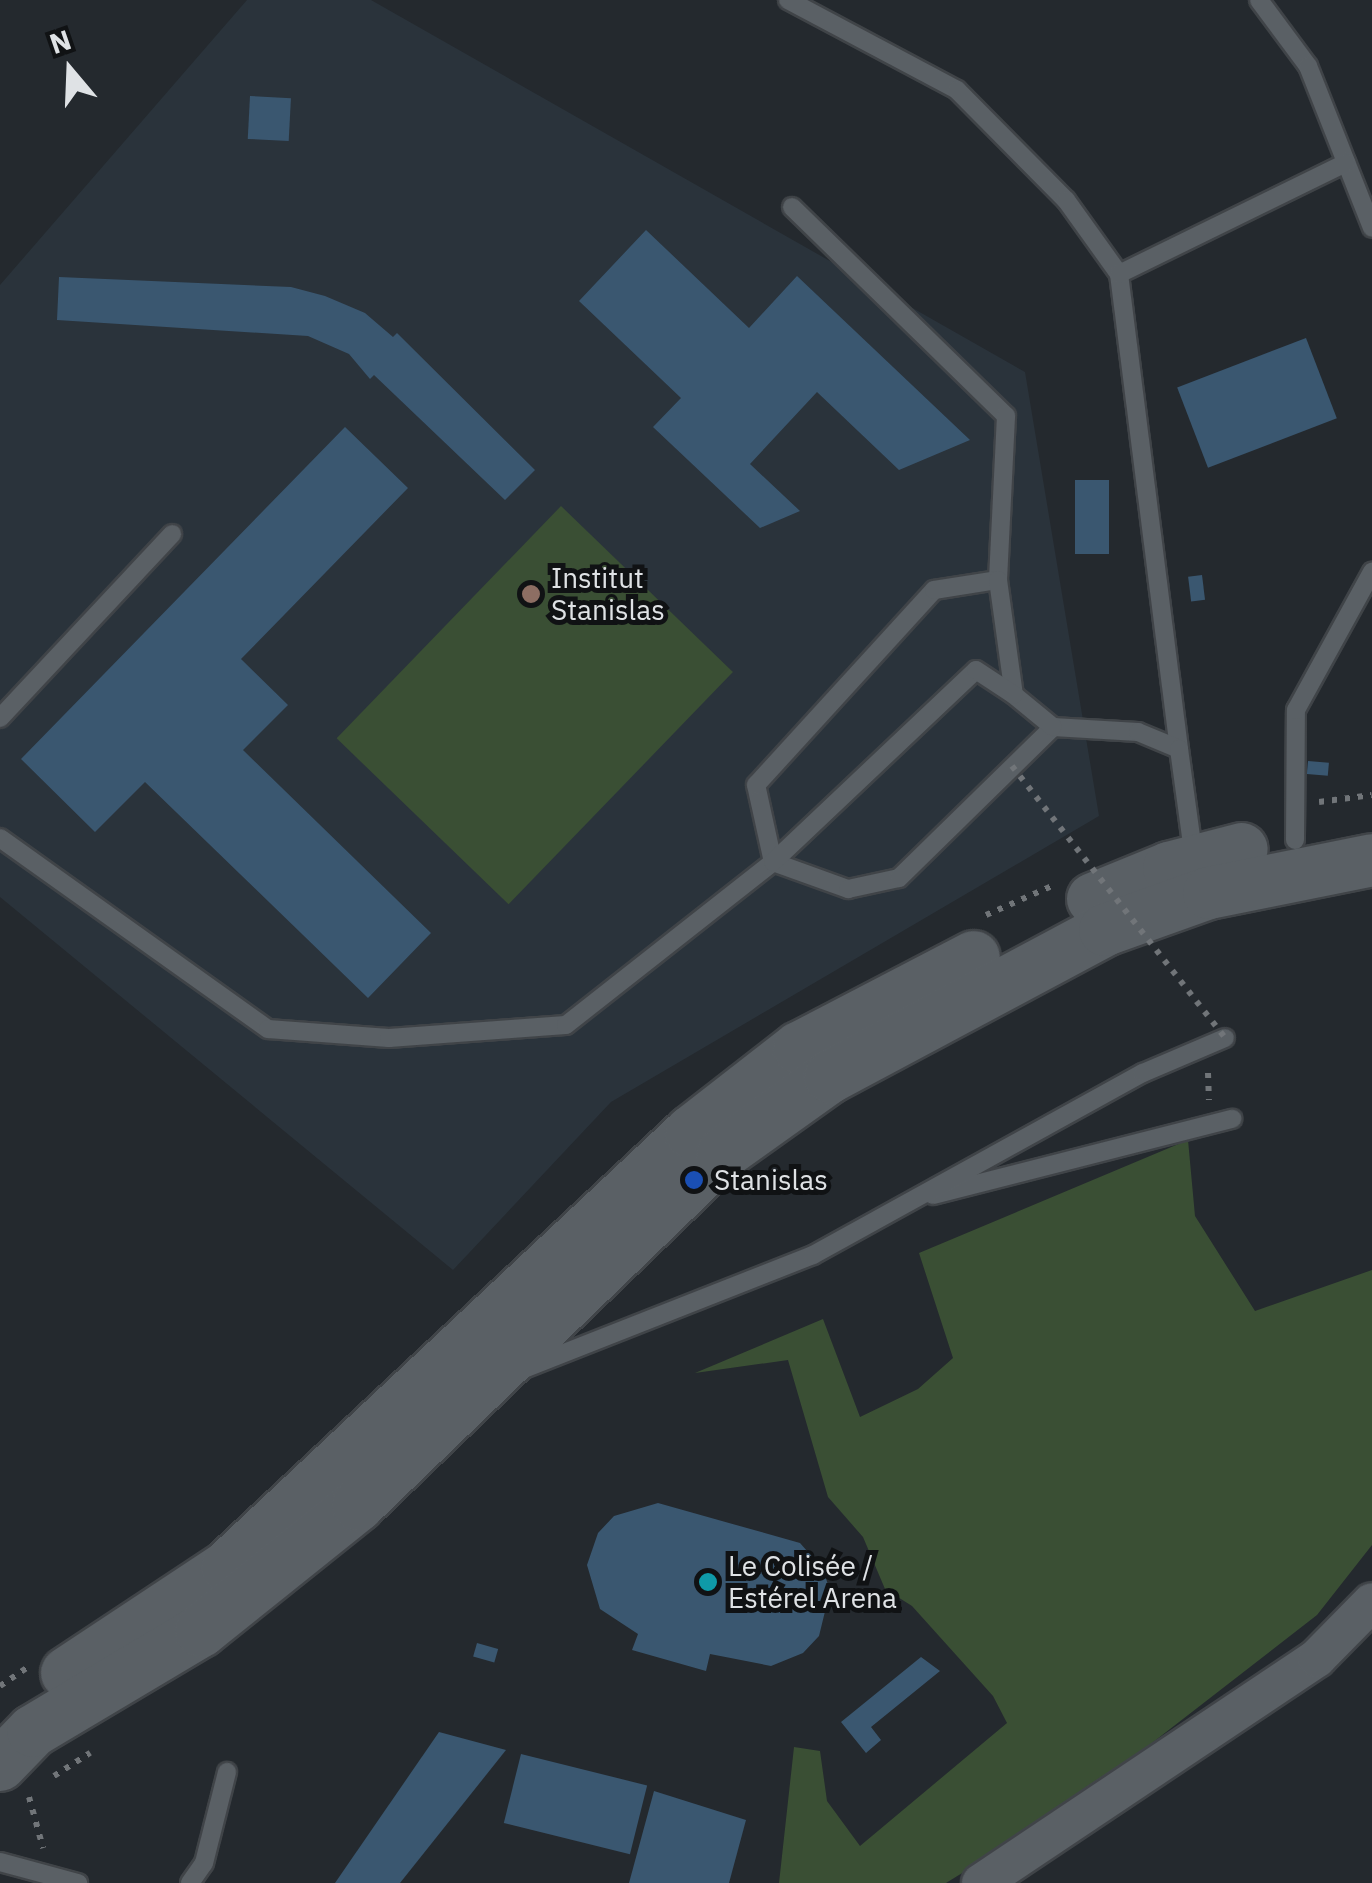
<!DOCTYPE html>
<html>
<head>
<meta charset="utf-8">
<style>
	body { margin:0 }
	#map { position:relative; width:1372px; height:1883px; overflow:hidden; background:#24292e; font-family:"IBM Plex Sans",sans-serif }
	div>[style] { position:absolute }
	.built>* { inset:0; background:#2a333b }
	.green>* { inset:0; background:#3a4f34; transform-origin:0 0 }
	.building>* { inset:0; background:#3a5770; transform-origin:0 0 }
	.path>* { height:6px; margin-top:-3px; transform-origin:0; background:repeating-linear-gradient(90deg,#717579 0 5px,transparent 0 13px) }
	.roads { filter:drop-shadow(2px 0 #404448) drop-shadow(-2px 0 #404448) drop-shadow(0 2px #404448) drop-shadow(0 -2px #404448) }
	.lane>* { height:18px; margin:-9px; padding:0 9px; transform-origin:9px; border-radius:9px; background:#5a6065 }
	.street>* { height:38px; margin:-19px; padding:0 19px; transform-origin:19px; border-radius:19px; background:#5a6065 }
	.secondary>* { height:52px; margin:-26px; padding:0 26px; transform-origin:26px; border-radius:26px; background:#5a6065 }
	.path-bridge>* { height:6px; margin-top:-3px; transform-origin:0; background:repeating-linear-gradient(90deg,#717579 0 5px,transparent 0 13px) }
	.dots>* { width:28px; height:28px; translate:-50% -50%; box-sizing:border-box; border:5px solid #101214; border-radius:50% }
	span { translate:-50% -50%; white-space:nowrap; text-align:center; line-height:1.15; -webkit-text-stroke:10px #101214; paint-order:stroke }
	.poi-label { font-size:28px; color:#dfe2e5 }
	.left { translate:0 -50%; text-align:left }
	.north { position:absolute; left:20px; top:20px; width:100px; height:100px; -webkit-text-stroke:8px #101214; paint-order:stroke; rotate:341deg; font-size:28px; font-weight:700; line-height:40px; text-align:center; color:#dfe2e5 }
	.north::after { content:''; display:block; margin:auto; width:35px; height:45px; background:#dfe2e5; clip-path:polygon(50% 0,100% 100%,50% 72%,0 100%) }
</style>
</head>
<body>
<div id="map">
	<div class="built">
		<div style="clip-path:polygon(247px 0,371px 0,1025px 372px,1099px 816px,611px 1102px,453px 1270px,0 897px,0 285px)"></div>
	</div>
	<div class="green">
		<div style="left:561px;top:506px;width:239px;height:323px;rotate:44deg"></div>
		<div style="clip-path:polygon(1188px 1140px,1195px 1216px,1255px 1311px,1372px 1270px,1372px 1545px,1317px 1615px,1072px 1805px,946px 1883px,779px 1883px,794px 1747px,820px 1751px,827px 1801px,860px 1846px,1007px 1723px,993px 1696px,912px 1606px,885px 1589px,863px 1537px,828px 1497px,788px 1360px,695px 1373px,823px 1319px,860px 1417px,918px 1389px,953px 1358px,919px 1253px)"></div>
	</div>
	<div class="building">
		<div style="left:250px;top:96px;width:41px;height:43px;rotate:3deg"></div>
		<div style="clip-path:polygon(646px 230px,749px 328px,797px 276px,970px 440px,899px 470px,817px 392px,750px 464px,800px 511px,760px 528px,653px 427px,681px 398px,579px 301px)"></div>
		<div style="clip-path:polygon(59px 277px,291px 287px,325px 296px,365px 313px,393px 337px,397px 333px,535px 470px,505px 500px,374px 375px,370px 379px,349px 354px,308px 336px,57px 320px)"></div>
		<div style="left:1306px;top:338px;width:86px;height:138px;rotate:69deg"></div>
		<div style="clip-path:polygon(345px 427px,408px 488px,241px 659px,288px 705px,243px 750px,431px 933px,368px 998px,145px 782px,95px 832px,21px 759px)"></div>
		<div style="left:1109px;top:480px;width:74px;height:34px;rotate:90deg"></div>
		<div style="left:1202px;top:575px;width:25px;height:14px;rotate:83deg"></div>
		<div style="left:1308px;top:761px;width:21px;height:13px;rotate:5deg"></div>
		<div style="clip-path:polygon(658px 1503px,800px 1543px,823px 1569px,830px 1591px,819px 1636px,803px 1653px,771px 1666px,710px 1654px,706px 1671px,632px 1650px,638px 1634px,600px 1609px,587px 1565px,598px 1533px,614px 1516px)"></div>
		<div style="left:477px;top:1643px;width:22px;height:14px;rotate:16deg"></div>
		<div style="clip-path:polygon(921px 1657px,940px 1671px,871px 1727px,881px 1740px,866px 1753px,841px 1722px)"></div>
		<div style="clip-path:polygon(439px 1732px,506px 1750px,400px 1883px,335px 1883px)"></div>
		<div style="left:521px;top:1754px;width:130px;height:71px;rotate:14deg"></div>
		<div style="clip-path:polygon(654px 1791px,746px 1820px,729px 1883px,629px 1883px)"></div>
	</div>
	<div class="path">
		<div style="left:1319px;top:802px;width:53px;rotate:-7.5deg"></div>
		<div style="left:986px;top:915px;width:72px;rotate:-23.7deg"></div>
		<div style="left:1208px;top:1073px;width:27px;rotate:88deg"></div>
		<div style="left:0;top:1686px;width:32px;rotate:-34deg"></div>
		<div style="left:54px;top:1776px;width:43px;rotate:-32.6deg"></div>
		<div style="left:29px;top:1797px;width:53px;rotate:74.6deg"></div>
	</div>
	<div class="roads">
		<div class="lane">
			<div style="left:788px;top:0;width:191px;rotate:28deg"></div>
			<div style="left:957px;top:90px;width:155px;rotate:45.3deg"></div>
			<div style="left:1066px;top:200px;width:91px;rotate:54.4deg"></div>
			<div style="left:1119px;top:274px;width:479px;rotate:82.8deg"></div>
			<div style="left:1259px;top:0;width:82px;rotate:53.4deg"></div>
			<div style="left:1308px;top:66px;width:174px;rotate:68.4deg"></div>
			<div style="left:792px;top:207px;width:299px;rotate:44.3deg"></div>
			<div style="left:1006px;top:416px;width:164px;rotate:92.8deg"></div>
			<div style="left:1119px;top:274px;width:253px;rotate:-26.1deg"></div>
			<div style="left:0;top:718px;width:252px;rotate:-46.9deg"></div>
			<div style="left:0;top:838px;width:329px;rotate:35.5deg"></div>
			<div style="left:268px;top:1029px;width:121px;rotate:4.3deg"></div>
			<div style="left:389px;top:1038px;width:177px;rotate:-4.2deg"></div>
			<div style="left:566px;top:1025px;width:263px;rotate:-38.2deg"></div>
			<div style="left:773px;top:862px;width:80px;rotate:19.8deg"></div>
			<div style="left:848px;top:889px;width:52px;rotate:-12.2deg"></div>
			<div style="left:899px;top:878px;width:216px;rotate:-44.4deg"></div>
			<div style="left:1053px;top:727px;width:85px;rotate:3.4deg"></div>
			<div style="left:1138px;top:732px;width:44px;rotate:22.5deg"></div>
			<div style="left:1179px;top:749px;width:110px;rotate:82.2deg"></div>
			<div style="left:1295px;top:840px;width:130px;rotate:-89.6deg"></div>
			<div style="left:1296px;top:710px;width:158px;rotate:-61.2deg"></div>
			<div style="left:773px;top:862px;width:79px;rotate:-102.4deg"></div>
			<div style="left:756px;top:785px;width:264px;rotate:-47.6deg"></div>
			<div style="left:934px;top:590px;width:65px;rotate:-8.9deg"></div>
			<div style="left:998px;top:580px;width:116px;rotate:82.1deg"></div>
			<div style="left:1014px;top:695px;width:50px;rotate:39.4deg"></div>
			<div style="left:773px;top:862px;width:279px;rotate:-43.4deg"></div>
			<div style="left:976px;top:670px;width:45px;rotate:33.3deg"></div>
			<div style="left:933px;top:1195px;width:309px;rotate:-14.3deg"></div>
			<div style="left:526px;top:1368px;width:308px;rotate:-21.5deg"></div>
			<div style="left:813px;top:1255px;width:377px;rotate:-28.9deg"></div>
			<div style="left:1143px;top:1073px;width:89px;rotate:-23.1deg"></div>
			<div style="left:0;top:1862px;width:81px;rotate:15.1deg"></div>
			<div style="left:190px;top:1883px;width:24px;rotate:-55deg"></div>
			<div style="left:204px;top:1863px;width:94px;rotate:-75.8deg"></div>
		</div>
		<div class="street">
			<div style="left:981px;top:1883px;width:404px;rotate:-33.8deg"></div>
			<div style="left:1317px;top:1658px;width:78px;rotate:-45.5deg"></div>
		</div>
		<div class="secondary">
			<div style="left:1093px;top:899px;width:82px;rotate:-22.2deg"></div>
			<div style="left:1169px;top:868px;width:75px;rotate:-14.6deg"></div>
			<div style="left:67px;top:1673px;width:192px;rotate:-33.5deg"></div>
			<div style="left:227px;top:1567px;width:636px;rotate:-43.15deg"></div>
			<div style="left:691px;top:1132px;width:137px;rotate:-37.9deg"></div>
			<div style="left:799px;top:1048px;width:197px;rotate:-27.5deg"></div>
			<div style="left:0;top:1765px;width:47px;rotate:-45.9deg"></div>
			<div style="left:33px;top:1731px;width:196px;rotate:-30.8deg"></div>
			<div style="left:201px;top:1631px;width:201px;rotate:-38.7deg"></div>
			<div style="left:358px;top:1505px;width:506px;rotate:-43.96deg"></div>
			<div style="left:722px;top:1154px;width:133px;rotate:-35.5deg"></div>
			<div style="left:830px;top:1077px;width:312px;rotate:-28.1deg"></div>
			<div style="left:1105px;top:930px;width:110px;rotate:-19.6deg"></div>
			<div style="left:1209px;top:893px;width:166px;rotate:-11.4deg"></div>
		</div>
	</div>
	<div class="path-bridge">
		<div style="left:1012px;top:766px;width:345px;rotate:51.9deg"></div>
	</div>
	<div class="dots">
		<div style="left:531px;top:594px;background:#8d6e63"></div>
		<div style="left:694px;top:1180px;background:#1a4fb4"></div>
		<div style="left:708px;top:1582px;background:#0f9aa8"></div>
	</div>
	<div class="poi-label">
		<span class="left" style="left:551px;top:594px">Institut<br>Stanislas</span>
		<span class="left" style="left:714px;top:1180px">Stanislas</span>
		<span class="left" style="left:728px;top:1582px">Le Colisée /<br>Estérel Arena</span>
	</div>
	<div class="north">N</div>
</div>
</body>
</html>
